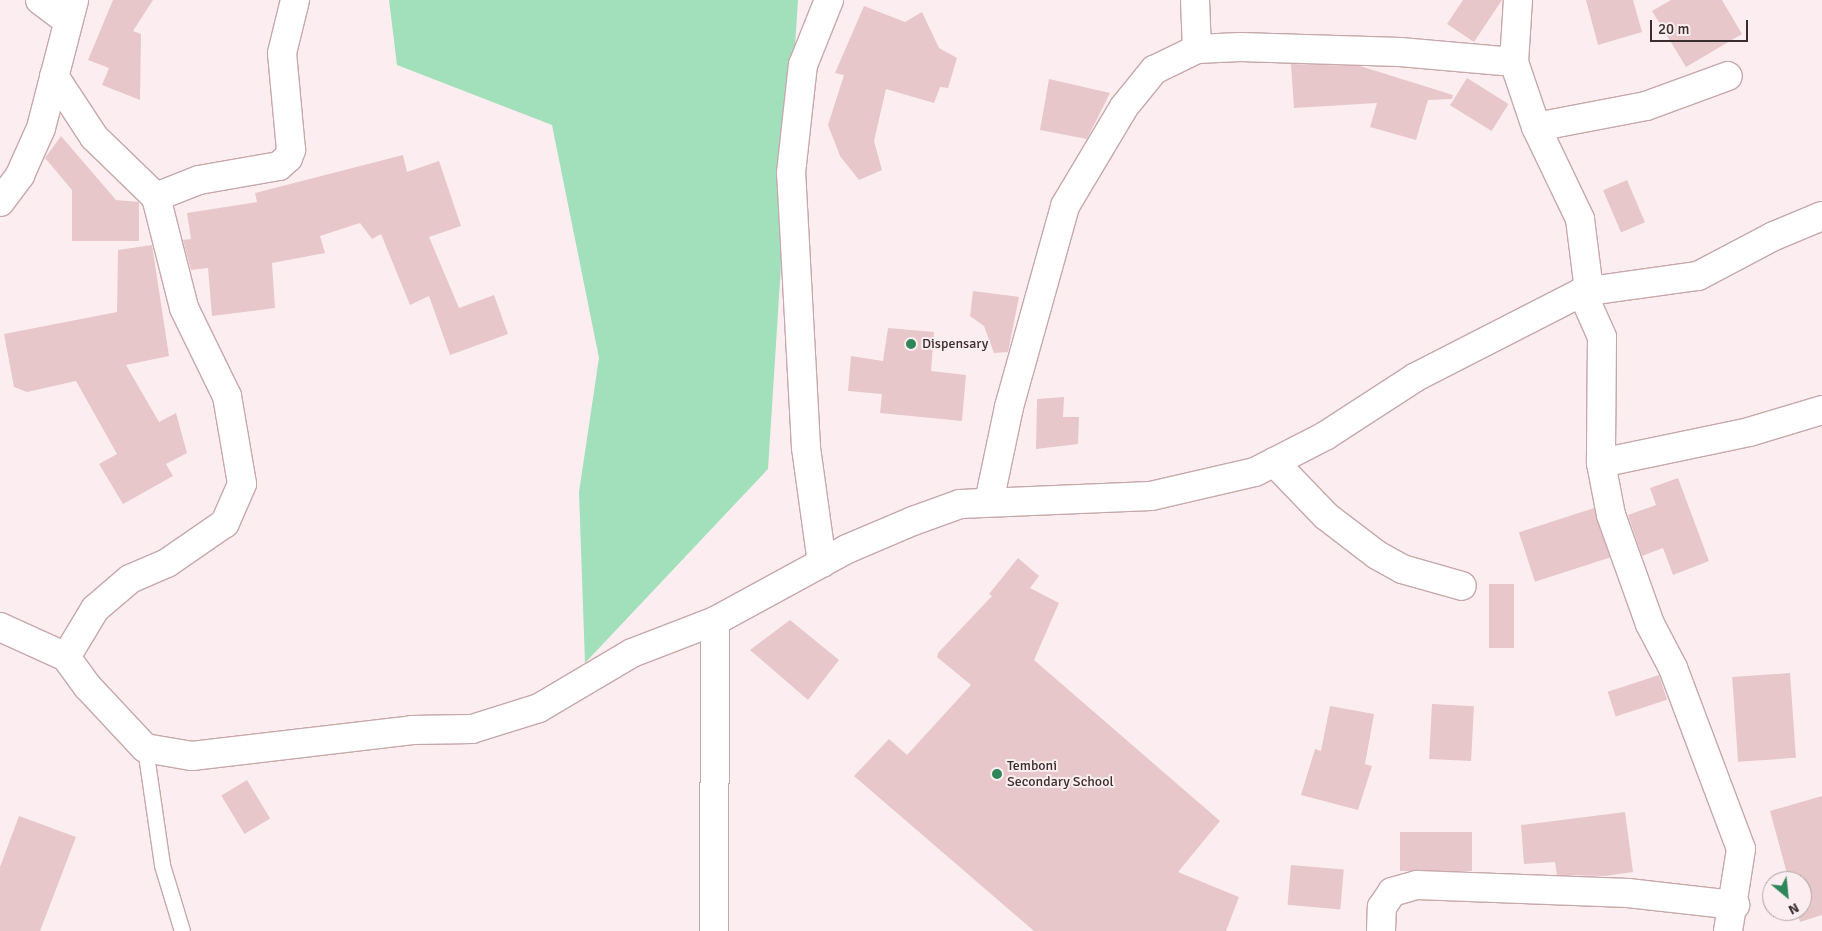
<!DOCTYPE html>
<html>
<head>
<meta charset="utf-8">
<style>
	body { margin:0 }
	#map { position:relative; width:1822px; height:931px; overflow:hidden; background:#fceef0; font-family:Signika,sans-serif }
	div>[style] { position:absolute }
	.green>* { inset:0; background:#a2dfbb }
	.building>* { inset:0; background:#e7c7ca; transform-origin:0 0 }
	.roads { filter:drop-shadow(1px 0 #c7a8ab) drop-shadow(-1px 0 #c7a8ab) drop-shadow(0 1px #c7a8ab) drop-shadow(0 -1px #c7a8ab) }
	.lane>* { height:15px; margin:-7.5px; padding:0 7.5px; transform-origin:7.5px; border-radius:7.5px; background:#fff }
	.street>* { height:28px; margin:-14px; padding:0 14px; transform-origin:14px; border-radius:14px; background:#fff }
	.dots>* { width:14px; height:14px; translate:-50% -50%; box-sizing:border-box; border:2px solid #fceef0; border-radius:50% }
	span { translate:-50% -50%; white-space:nowrap; text-align:center; line-height:1.15; -webkit-text-stroke:4px #fceef0; paint-order:stroke }
	.poi-label { font-size:14px; color:#3a2e2f }
	.left { translate:0 -50%; text-align:left }
	.north { position:absolute; left:1762px; top:871px; width:50px; height:50px; box-sizing:border-box; background:#fceef0; border:1px solid #aea1a3; border-radius:50%; rotate:152deg; font-size:14px; font-weight:700; line-height:20px; text-align:center; color:#3a2e2f }
	.north::after { content:''; display:block; margin:auto; width:18px; height:22px; background:#2e865a; clip-path:polygon(50% 0,100% 100%,50% 72%,0 100%) }
	.scale { position:absolute; left:1650px; top:20px; width:98px; height:22px; box-sizing:border-box; border:2px solid #3a2e2f; border-top:0; padding-left:6px; font-size:15px; line-height:18px; white-space:nowrap; color:#3a2e2f; -webkit-text-stroke:4px #fceef0; paint-order:stroke }
</style>
</head>
<body>
<div id="map">
	<div class="green">
		<div style="clip-path:polygon(389px 0,798px 0,768px 469px,585px 663px,579px 492px,599px 358px,552px 125px,397px 65px)"></div>
	</div>
	<div class="building">
		<div style="clip-path:polygon(113px 0,153px 0,133px 31px,141px 34px,140px 100px,102px 85px,109px 68px,88px 60px)"></div>
		<div style="clip-path:polygon(1463px 0,1502px 0,1474px 42px,1447px 24px)"></div>
		<div style="clip-path:polygon(1586px 0,1633px 0,1642px 32px,1598px 45px)"></div>
		<div style="clip-path:polygon(1671px 0,1722px 0,1742px 34px,1686px 67px,1652px 11px)"></div>
		<div style="clip-path:polygon(864px 6px,905px 22px,922px 12px,939px 48px,957px 58px,948px 88px,940px 87px,934px 103px,886px 89px,874px 141px,882px 170px,859px 180px,840px 156px,828px 125px,844px 75px,835px 73px)"></div>
		<div style="clip-path:polygon(1291px 64px,1360px 66px,1453px 95px,1452px 99px,1428px 100px,1416px 140px,1370px 127px,1377px 103px,1294px 108px)"></div>
		<div style="left:1467px;top:78px;width:49px;height:32px;rotate:32deg"></div>
		<div style="clip-path:polygon(1049px 79px,1110px 93px,1087px 139px,1040px 130px)"></div>
		<div style="clip-path:polygon(61px 136px,116px 200px,139px 202px,139px 241px,72px 241px,72px 190px,45px 158px)"></div>
		<div style="clip-path:polygon(403px 155px,407px 172px,439px 161px,461px 226px,429px 237px,459px 308px,494px 295px,508px 334px,450px 355px,429px 296px,410px 305px,381px 234px,372px 239px,360px 223px,320px 236px,325px 253px,272px 263px,275px 308px,212px 316px,208px 268px,191px 270px,183px 240px,191px 239px,187px 213px,257px 202px,255px 193px)"></div>
		<div style="left:1627px;top:180px;width:46px;height:26px;rotate:67deg"></div>
		<div style="clip-path:polygon(152px 245px,169px 356px,126px 365px,159px 422px,176px 413px,187px 453px,166px 464px,173px 476px,123px 504px,99px 464px,117px 454px,76px 381px,27px 392px,14px 387px,4px 334px,117px 312px,118px 250px)"></div>
		<div style="clip-path:polygon(973px 291px,1019px 297px,1008px 352px,994px 353px,984px 326px,970px 316px)"></div>
		<div style="clip-path:polygon(888px 328px,934px 332px,931px 371px,966px 375px,962px 421px,880px 413px,882px 394px,848px 391px,851px 356px,883px 361px)"></div>
		<div style="clip-path:polygon(1064px 397px,1063px 417px,1079px 417px,1078px 444px,1036px 449px,1037px 399px)"></div>
		<div style="clip-path:polygon(1678px 478px,1709px 561px,1673px 575px,1663px 548px,1642px 556px,1628px 515px,1656px 505px,1650px 488px)"></div>
		<div style="left:1594px;top:508px;width:52px;height:79px;rotate:72deg"></div>
		<div style="clip-path:polygon(1018px 558px,1039px 576px,1030px 588px,1059px 603px,1034px 660px,1220px 821px,1178px 872px,1239px 897px,1226px 931px,1034px 931px,854px 776px,889px 739px,907px 755px,971px 685px,937px 657px,938px 653px,992px 596px,989px 594px)"></div>
		<div style="left:1489px;top:584px;width:25px;height:64px"></div>
		<div style="clip-path:polygon(790px 620px,839px 660px,808px 700px,750px 650px)"></div>
		<div style="left:1790px;top:673px;width:85px;height:58px;rotate:86deg"></div>
		<div style="left:1659px;top:675px;width:26px;height:54px;rotate:72deg"></div>
		<div style="left:1432px;top:704px;width:42px;height:55px;rotate:3deg"></div>
		<div style="clip-path:polygon(1330px 706px,1374px 714px,1365px 764px,1372px 766px,1358px 810px,1301px 795px,1315px 749px,1321px 751px)"></div>
		<div style="left:247px;top:780px;width:45px;height:30px;rotate:59deg"></div>
		<div style="clip-path:polygon(1822px 796px,1822px 915px,1800px 922px,1797px 911px,1802px 911px,1802px 881px,1789px 881px,1770px 811px)"></div>
		<div style="clip-path:polygon(1625px 812px,1633px 872px,1605px 876px,1557px 875px,1555px 862px,1524px 864px,1521px 825px)"></div>
		<div style="clip-path:polygon(19px 816px,76px 837px,40px 931px,0 931px,0 867px)"></div>
		<div style="left:1400px;top:832px;width:72px;height:39px"></div>
		<div style="left:1291px;top:865px;width:53px;height:40px;rotate:5deg"></div>
	</div>
	<div class="roads">
		<div class="lane">
			<div style="left:145px;top:748px;width:118px;rotate:81.7deg"></div>
			<div style="left:162px;top:865px;width:69px;rotate:73.1deg"></div>
		</div>
		<div class="street">
			<div style="left:40px;top:0;width:34px;rotate:37deg"></div>
			<div style="left:1195px;top:0;width:49px;rotate:87.7deg"></div>
			<div style="left:1518px;top:0;width:62px;rotate:93.7deg"></div>
			<div style="left:1514px;top:62px;width:69px;rotate:71.3deg"></div>
			<div style="left:1536px;top:127px;width:102px;rotate:64.4deg"></div>
			<div style="left:1580px;top:219px;width:72px;rotate:82.8deg"></div>
			<div style="left:54px;top:76px;width:73px;rotate:56.7deg"></div>
			<div style="left:94px;top:137px;width:86px;rotate:44.1deg"></div>
			<div style="left:156px;top:197px;width:114px;rotate:75.8deg"></div>
			<div style="left:184px;top:308px;width:98px;rotate:64deg"></div>
			<div style="left:227px;top:396px;width:89px;rotate:80.3deg"></div>
			<div style="left:242px;top:484px;width:43px;rotate:113.6deg"></div>
			<div style="left:225px;top:523px;width:70px;rotate:145.4deg"></div>
			<div style="left:167px;top:563px;width:40px;rotate:156.6deg"></div>
			<div style="left:130px;top:579px;width:46px;rotate:139.4deg"></div>
			<div style="left:95px;top:609px;width:56px;rotate:121.1deg"></div>
			<div style="left:1536px;top:127px;width:112px;rotate:-10.8deg"></div>
			<div style="left:1646px;top:106px;width:87px;rotate:-20.1deg"></div>
			<div style="left:156px;top:197px;width:46px;rotate:-21.6deg"></div>
			<div style="left:199px;top:180px;width:81px;rotate:-9.9deg"></div>
			<div style="left:279px;top:166px;width:12px;rotate:-42deg"></div>
			<div style="left:288px;top:158px;width:9px;rotate:-69deg"></div>
			<div style="left:291px;top:150px;width:97px;rotate:-95.3deg"></div>
			<div style="left:282px;top:53px;width:55px;rotate:-76.2deg"></div>
			<div style="left:0;top:202px;width:34px;rotate:-53deg"></div>
			<div style="left:20px;top:175px;width:51px;rotate:-65.9deg"></div>
			<div style="left:41px;top:128px;width:132px;rotate:-75.5deg"></div>
			<div style="left:1582px;top:292px;width:49px;rotate:66deg"></div>
			<div style="left:1602px;top:337px;width:126px;rotate:90.5deg"></div>
			<div style="left:1601px;top:463px;width:53px;rotate:79.1deg"></div>
			<div style="left:1611px;top:515px;width:116px;rotate:70.3deg"></div>
			<div style="left:1650px;top:624px;width:50px;rotate:62.4deg"></div>
			<div style="left:1673px;top:668px;width:193px;rotate:69.4deg"></div>
			<div style="left:1741px;top:849px;width:83px;rotate:99deg"></div>
			<div style="left:1274px;top:462px;width:75px;rotate:46.1deg"></div>
			<div style="left:1326px;top:516px;width:64px;rotate:37.4deg"></div>
			<div style="left:1377px;top:555px;width:29px;rotate:29deg"></div>
			<div style="left:1402px;top:569px;width:62px;rotate:15.8deg"></div>
			<div style="left:1601px;top:463px;width:151px;rotate:-11.8deg"></div>
			<div style="left:1749px;top:432px;width:76px;rotate:-16.8deg"></div>
			<div style="left:989px;top:502px;width:97px;rotate:-78.1deg"></div>
			<div style="left:1009px;top:407px;width:209px;rotate:-74.4deg"></div>
			<div style="left:1065px;top:206px;width:115px;rotate:-59.2deg"></div>
			<div style="left:1124px;top:107px;width:48px;rotate:-51deg"></div>
			<div style="left:1154px;top:70px;width:48px;rotate:-26deg"></div>
			<div style="left:1197px;top:49px;width:43px;rotate:-2.7deg"></div>
			<div style="left:1240px;top:47px;width:160px;rotate:1.8deg"></div>
			<div style="left:1400px;top:52px;width:114px;rotate:5deg"></div>
			<div style="left:822px;top:563px;width:117px;rotate:-97.9deg"></div>
			<div style="left:806px;top:447px;width:274px;rotate:-93.1deg"></div>
			<div style="left:791px;top:173px;width:109px;rotate:-83.7deg"></div>
			<div style="left:803px;top:65px;width:70px;rotate:-68.2deg"></div>
			<div style="left:0;top:627px;width:72px;rotate:24.4deg"></div>
			<div style="left:66px;top:657px;width:37px;rotate:54deg"></div>
			<div style="left:88px;top:687px;width:83px;rotate:46.9deg"></div>
			<div style="left:145px;top:748px;width:48px;rotate:9.7deg"></div>
			<div style="left:192px;top:756px;width:222px;rotate:-6.7deg"></div>
			<div style="left:412px;top:730px;width:60px;rotate:-1deg"></div>
			<div style="left:472px;top:729px;width:70px;rotate:-17.4deg"></div>
			<div style="left:539px;top:708px;width:108px;rotate:-30.6deg"></div>
			<div style="left:632px;top:653px;width:89px;rotate:-21.1deg"></div>
			<div style="left:715px;top:621px;width:150px;rotate:-28.6deg"></div>
			<div style="left:847px;top:549px;width:72px;rotate:-23deg"></div>
			<div style="left:913px;top:521px;width:50px;rotate:-19.9deg"></div>
			<div style="left:960px;top:504px;width:191px;rotate:-2.4deg"></div>
			<div style="left:1151px;top:496px;width:107px;rotate:-13deg"></div>
			<div style="left:1255px;top:472px;width:79px;rotate:-27.2deg"></div>
			<div style="left:1325px;top:436px;width:108px;rotate:-33deg"></div>
			<div style="left:1416px;top:377px;width:186px;rotate:-27.1deg"></div>
			<div style="left:1582px;top:292px;width:117px;rotate:-7.9deg"></div>
			<div style="left:1698px;top:276px;width:86px;rotate:-27.8deg"></div>
			<div style="left:1774px;top:236px;width:52px;rotate:-22.6deg"></div>
			<div style="left:714px;top:931px;width:310px;rotate:-89.8deg"></div>
			<div style="left:1381px;top:931px;width:24px;rotate:-88deg"></div>
			<div style="left:1382px;top:907px;width:18px;rotate:-56deg"></div>
			<div style="left:1392px;top:892px;width:26px;rotate:-16deg"></div>
			<div style="left:1417px;top:885px;width:211px;rotate:2.2deg"></div>
			<div style="left:1628px;top:893px;width:108px;rotate:6.4deg"></div>
		</div>
	</div>
	<div class="dots">
		<div style="left:911px;top:344px;background:#2e865a"></div>
		<div style="left:997px;top:774px;background:#2e865a"></div>
	</div>
	<div class="poi-label">
		<span class="left" style="left:922px;top:344px">Dispensary</span>
		<span class="left" style="left:1007px;top:774px">Temboni<br>Secondary School</span>
	</div>
	<div class="north">N</div>
	<div class="scale">20 m</div>
</div>
</body>
</html>
